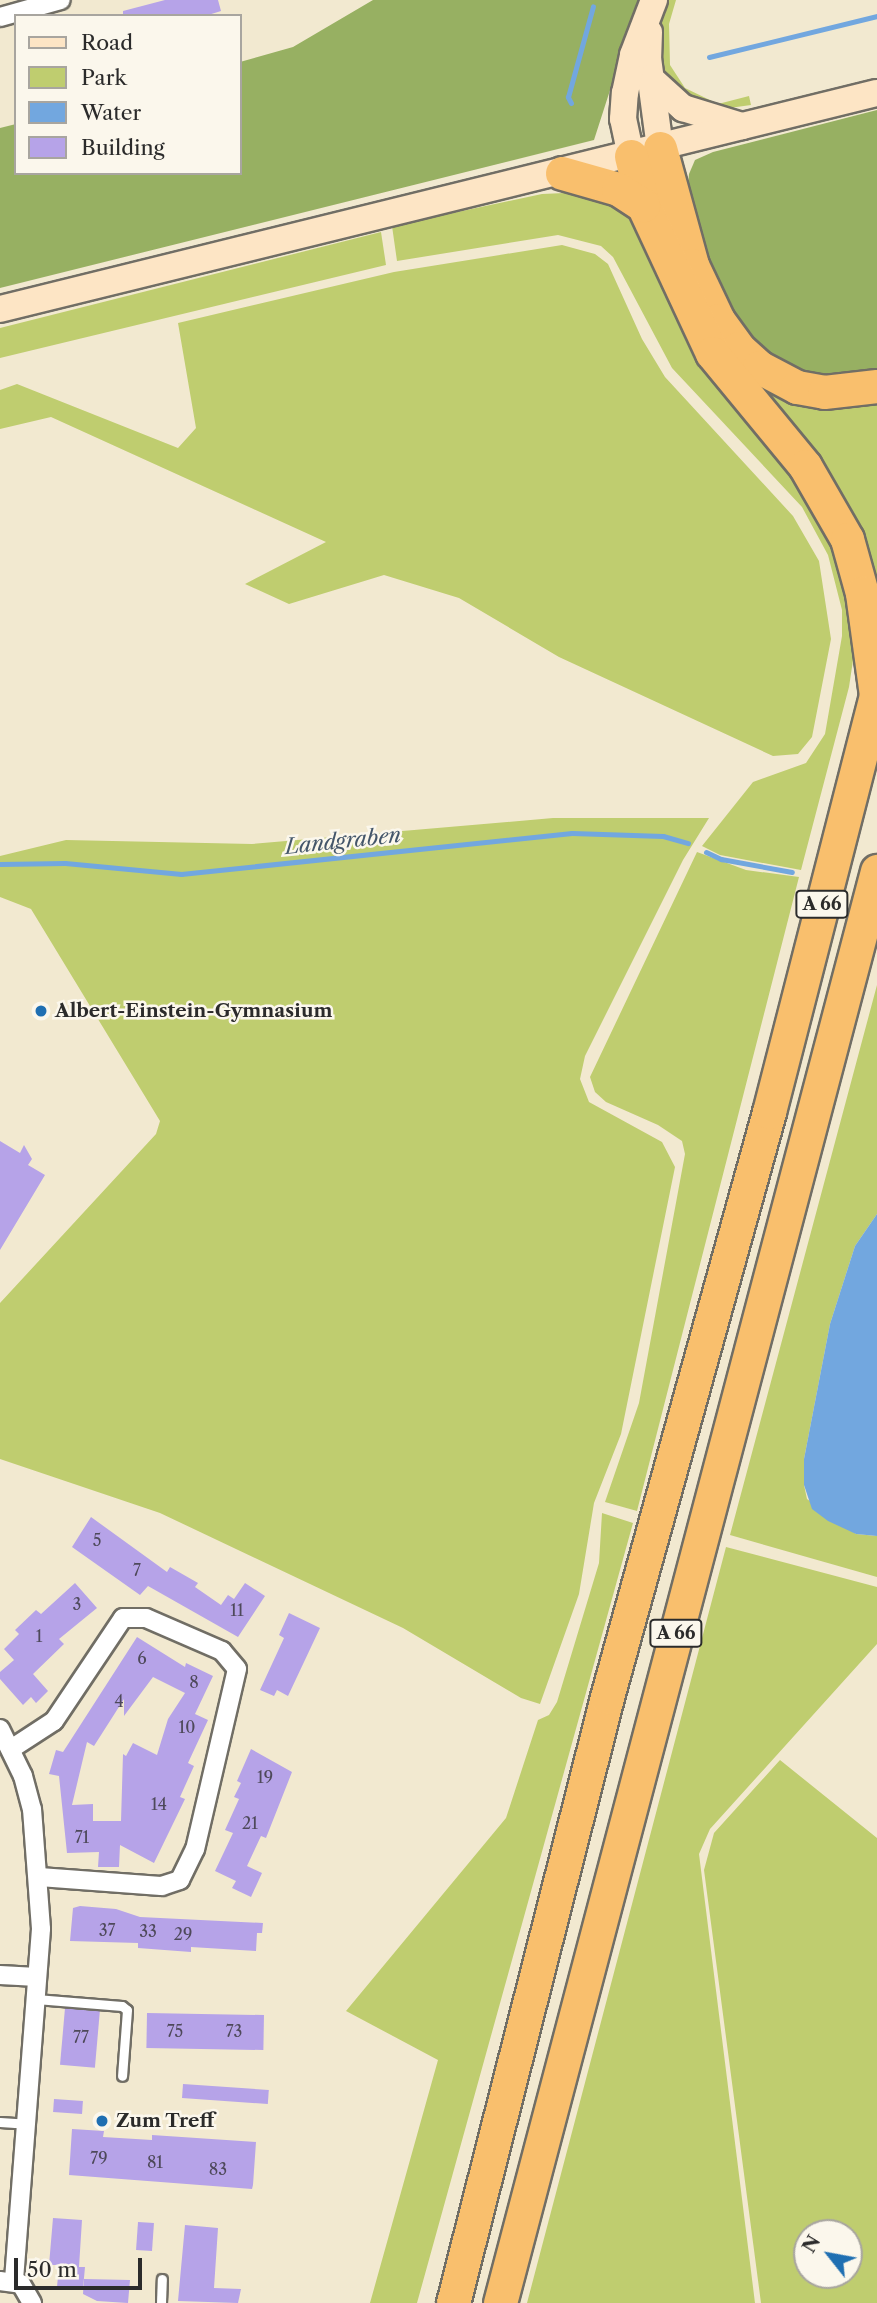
<!DOCTYPE html>
<html>
<head>
<meta charset="utf-8">
<style>
	body { margin:0 }
	#map { position:relative; width:877px; height:2303px; overflow:hidden; background:#f2e9d0; font-family:"Libre Caslon Text",serif }
	div>[style] { position:absolute }
	.green>* { inset:0; background:#bfcd6f }
	.forest>* { inset:0; background:#97b062 }
	.water>* { inset:0; background:#72a7df }
	.stream>* { height:5px; margin:-2.5px; padding:0 2.5px; transform-origin:2.5px; border-radius:2.5px; background:#72a7df }
	.building>* { inset:0; background:#b6a3e8; transform-origin:0 0 }
	.roads { filter:drop-shadow(2px 0 #716e65) drop-shadow(-2px 0 #716e65) drop-shadow(0 2px #716e65) drop-shadow(0 -2px #716e65) }
	.lane>* { height:9px; margin:-4.5px; padding:0 4.5px; transform-origin:4.5px; border-radius:4.5px; background:#fff }
	.street>* { height:18px; margin:-9px; padding:0 9px; transform-origin:9px; border-radius:9px; background:#fff }
	.secondary>* { height:26px; margin:-13px; padding:0 13px; transform-origin:13px; border-radius:13px; background:#fde5c5 }
	.highway>* { height:33px; margin:-16.5px; padding:0 16.5px; transform-origin:16.5px; border-radius:16.5px; background:#f9bf6d }
	.dots>* { width:19px; height:19px; translate:-50% -50%; box-sizing:border-box; border:4px solid #fbf7ec; border-radius:50% }
	span { translate:-50% -50%; white-space:nowrap; text-align:center; line-height:1.15; -webkit-text-stroke:5px #fbf7ec; paint-order:stroke }
	.number-label { font-size:16px; color:#4e495a }
	.number-label span { -webkit-text-stroke-width:0 }
	.shield-label span { padding:2px 5px; background:#fbf7ec; border:2px solid; border-radius:5px; -webkit-text-stroke-width:0 }
	.shield-label { font-size:18px; color:#2b2b2b; font-weight:700 }
	.poi-label { font-size:19px; color:#2b2b2b; font-weight:700 }
	.left { translate:0 -50%; text-align:left }
	.water-label { font-size:21px; color:#44566a; font-style:italic }
	.legend { position:absolute; left:14px; top:14px; width:228px; height:161px; box-sizing:border-box; background:#fbf7ec; border:2px solid #a8a59f; margin:0; padding:9px 12px; list-style:none; font-size:21px; color:#2b2b2b }
	.legend li { display:flex; align-items:center; gap:14px; height:35px }
	.legend b { width:35px; border:2px solid #a8a59f }
	.north { position:absolute; left:793px; top:2219px; width:70px; height:70px; box-sizing:border-box; background:#fbf7ec; border:2px solid #a8a59f; border-radius:50%; rotate:301deg; font-size:19px; font-weight:700; line-height:28px; text-align:center; color:#2b2b2b }
	.north::after { content:''; display:block; margin:auto; width:24px; height:32px; background:#1f6fb2; clip-path:polygon(50% 0,100% 100%,50% 72%,0 100%) }
	.scale { position:absolute; left:14px; top:2258px; width:128px; height:32px; box-sizing:border-box; border:4px solid #2b2b2b; border-top:0; padding-left:9px; font-size:21px; line-height:24px; white-space:nowrap; color:#2b2b2b; -webkit-text-stroke:5px #fbf7ec; paint-order:stroke }
</style>
</head>
<body>
<div id="map">
	<div class="green">
		<div style="clip-path:polygon(666px 0,676px 0,669px 24px,670px 65px,685px 88px,718px 104px,749px 96px,751px 105px,722px 109px,687px 99px,665px 77px,658px 60px,658px 28px)"></div>
		<div style="clip-path:polygon(587px 192px,634px 214px,745px 409px,841px 547px,855px 647px,849px 687px,801px 870px,720px 855px,702px 846px,753px 782px,806px 763px,825px 734px,842px 636px,842px 610px,828px 555px,802px 507px,672px 368px,613px 257px,601px 246px,558px 235px,397px 261px,392px 226px,542px 194px)"></div>
		<div style="clip-path:polygon(381px 232px,386px 265px,0 358px,0 328px)"></div>
		<div style="clip-path:polygon(562px 245px,595px 254px,608px 264px,642px 339px,665px 377px,793px 516px,819px 561px,831px 639px,812px 737px,798px 754px,773px 756px,559px 657px,459px 598px,384px 575px,289px 604px,245px 584px,326px 542px,51px 417px,0 429px,0 390px,17px 384px,178px 448px,196px 428px,178px 323px,394px 272px)"></div>
		<div style="clip-path:polygon(720px 340px,877px 396px,877px 598px)"></div>
		<div style="clip-path:polygon(553px 818px,709px 818px,683px 860px,585px 1056px,580px 1079px,589px 1102px,662px 1142px,675px 1167px,621px 1434px,594px 1503px,579px 1594px,540px 1704px,521px 1698px,403px 1628px,160px 1513px,0 1459px,0 1303px,156px 1134px,160px 1121px,31px 909px,0 897px,0 856px,66px 840px,252px 844px)"></div>
		<div style="clip-path:polygon(697px 852px,746px 870px,799px 877px,637px 1511px,605px 1502px,639px 1403px,685px 1154px,682px 1141px,658px 1125px,606px 1102px,595px 1092px,590px 1077px)"></div>
		<div style="clip-path:polygon(877px 985px,877px 1214px,855px 1246px,830px 1324px,804px 1459px,804px 1485px,807px 1499px,856px 1534px,877px 1536px,877px 1577px,730px 1535px)"></div>
		<div style="clip-path:polygon(602px 1513px,633px 1523px,417px 2303px,370px 2303px,438px 2060px,346px 2011px,506px 1818px,538px 1720px,549px 1715px,557px 1702px,599px 1563px)"></div>
		<div style="clip-path:polygon(726px 1547px,877px 1587px,877px 1644px,710px 1829px,699px 1854px,755px 2303px,527px 2303px)"></div>
		<div style="clip-path:polygon(evenodd,780px 1760px,877px 1838px,877px 2303px,761px 2303px,704px 1870px,714px 1833px,780px 1760px,807px 2233px,849px 2233px,849px 2275px,807px 2275px,807px 2233px)"></div>
	</div>
	<div class="forest">
		<div style="clip-path:polygon(373px 0,639px 0,594px 140px,0 288px,0 128px,16px 124px,16px 173px,240px 173px,240px 62px,293px 47px)"></div>
		<div style="clip-path:polygon(877px 110px,877px 375px,821px 379px,758px 354px,716px 295px,686px 208px,689px 174px,695px 160px,713px 152px)"></div>
	</div>
	<div class="water">
		<div style="clip-path:polygon(877px 1214px,877px 1536px,856px 1534px,828px 1521px,812px 1509px,804px 1485px,804px 1459px,830px 1324px,855px 1246px)"></div>
	</div>
	<div class="stream">
		<div style="left:709px;top:57px;width:173px;rotate:-13.7deg"></div>
		<div style="left:571px;top:103px;width:7px;rotate:-117deg"></div>
		<div style="left:568px;top:97px;width:94px;rotate:-74.6deg"></div>
		<div style="left:706px;top:852px;width:17px;rotate:25deg"></div>
		<div style="left:721px;top:859px;width:72px;rotate:10.4deg"></div>
		<div style="left:0;top:864px;width:65px;rotate:-0.9deg"></div>
		<div style="left:65px;top:863px;width:117px;rotate:5.4deg"></div>
		<div style="left:181px;top:874px;width:393px;rotate:-6deg"></div>
		<div style="left:572px;top:833px;width:91px;rotate:1.9deg"></div>
		<div style="left:663px;top:836px;width:26px;rotate:16deg"></div>
	</div>
	<div class="building">
		<div style="clip-path:polygon(165px 0,218px 0,221px 11px,205px 16px,123px 16px,123px 11px)"></div>
		<div style="clip-path:polygon(0 1141px,20px 1153px,24px 1145px,32px 1159px,28px 1165px,45px 1175px,0 1250px)"></div>
		<div style="clip-path:polygon(91px 1517px,167px 1572px,170px 1567px,198px 1583px,195px 1587px,221px 1605px,228px 1595px,234px 1599px,245px 1583px,265px 1596px,238px 1637px,148px 1586px,140px 1595px,72px 1547px)"></div>
		<div style="clip-path:polygon(75px 1583px,97px 1608px,59px 1639px,64px 1644px,33px 1674px,48px 1691px,36px 1703px,31px 1697px,23px 1705px,0 1679px,0 1672px,14px 1660px,4px 1649px,19px 1634px,15px 1630px,36px 1610px,41px 1614px)"></div>
		<div style="clip-path:polygon(289px 1613px,320px 1628px,288px 1696px,277px 1690px,274px 1696px,260px 1690px,284px 1638px,279px 1635px)"></div>
		<div style="clip-path:polygon(evenodd,137px 1637px,185px 1667px,186px 1663px,213px 1676px,195px 1714px,208px 1720px,188px 1763px,194px 1766px,180px 1797px,185px 1799px,154px 1863px,120px 1845px,119px 1867px,98px 1867px,99px 1852px,67px 1853px,59px 1776px,49px 1774px,56px 1750px,63px 1752px,137px 1637px,153px 1677px,185px 1693px,168px 1719px,157px 1755px,133px 1743px,126px 1756px,123px 1754px,121px 1821px,93px 1821px,93px 1804px,72px 1805px,87px 1742px,94px 1746px,124px 1699px,124px 1716px,153px 1677px)"></div>
		<div style="clip-path:polygon(251px 1749px,292px 1772px,266px 1838px,261px 1836px,247px 1866px,262px 1873px,251px 1897px,232px 1888px,236px 1881px,215px 1871px,233px 1833px,225px 1830px,239px 1799px,234px 1797px,241px 1783px,237px 1781px)"></div>
		<div style="clip-path:polygon(80px 1906px,116px 1909px,140px 1917px,263px 1923px,262px 1933px,257px 1933px,256px 1951px,191px 1947px,191px 1952px,138px 1948px,138px 1943px,70px 1941px,73px 1908px)"></div>
		<div style="left:65px;top:2008px;width:35px;height:57px;rotate:5deg"></div>
		<div style="left:147px;top:2013px;width:117px;height:35px;rotate:1deg"></div>
		<div style="left:183px;top:2084px;width:86px;height:14px;rotate:4deg"></div>
		<div style="left:54px;top:2099px;width:29px;height:13px;rotate:4deg"></div>
		<div style="clip-path:polygon(72px 2129px,104px 2131px,103px 2137px,152px 2140px,152px 2135px,256px 2142px,253px 2185px,252px 2189px,69px 2175px)"></div>
		<div style="clip-path:polygon(53px 2218px,82px 2220px,79px 2267px,85px 2267px,83px 2289px,57px 2287px,59px 2265px,49px 2265px)"></div>
		<div style="left:138px;top:2222px;width:16px;height:28px;rotate:4deg"></div>
		<div style="clip-path:polygon(185px 2225px,218px 2228px,214px 2288px,241px 2289px,238px 2303px,178px 2301px)"></div>
		<div style="clip-path:polygon(84px 2279px,130px 2280px,128px 2303px,97px 2301px,83px 2294px)"></div>
	</div>
	<div class="roads">
		<div class="lane">
			<div style="left:36px;top:1999px;width:86px;rotate:4.7deg"></div>
			<div style="left:122px;top:2006px;width:6px;rotate:39deg"></div>
			<div style="left:127px;top:2010px;width:66px;rotate:94.3deg"></div>
			<div style="left:0;top:2122px;width:26px;rotate:4deg"></div>
			<div style="left:161px;top:2303px;width:24px;rotate:-88deg"></div>
		</div>
		<div class="street">
			<div style="left:0;top:17px;width:63px;rotate:-15.6deg"></div>
			<div style="left:0;top:1729px;width:52px;rotate:63.9deg"></div>
			<div style="left:23px;top:1776px;width:34px;rotate:75deg"></div>
			<div style="left:32px;top:1809px;width:120px;rotate:85.7deg"></div>
			<div style="left:41px;top:1929px;width:353px;rotate:94.4deg"></div>
			<div style="left:11px;top:1749px;width:51px;rotate:-33.1deg"></div>
			<div style="left:54px;top:1721px;width:124px;rotate:-56.2deg"></div>
			<div style="left:123px;top:1618px;width:23px"></div>
			<div style="left:146px;top:1618px;width:83px;rotate:23.5deg"></div>
			<div style="left:222px;top:1651px;width:23px;rotate:50deg"></div>
			<div style="left:237px;top:1669px;width:185px;rotate:103.1deg"></div>
			<div style="left:195px;top:1849px;width:34px;rotate:116deg"></div>
			<div style="left:180px;top:1880px;width:19px;rotate:162deg"></div>
			<div style="left:162px;top:1886px;width:124px;rotate:-175.8deg"></div>
			<div style="left:0;top:1975px;width:37px;rotate:3deg"></div>
			<div style="left:0;top:2281px;width:21px;rotate:8deg"></div>
			<div style="left:21px;top:2284px;width:22px;rotate:60deg"></div>
		</div>
		<div class="secondary">
			<div style="left:649px;top:32px;width:26px;rotate:92deg"></div>
			<div style="left:648px;top:58px;width:91px;rotate:82.4deg"></div>
			<div style="left:650px;top:78px;width:45px;rotate:42.3deg"></div>
			<div style="left:683px;top:108px;width:62px;rotate:17deg"></div>
			<div style="left:631px;top:156px;width:38px;rotate:-102deg"></div>
			<div style="left:623px;top:119px;width:26px;rotate:-86deg"></div>
			<div style="left:625px;top:93px;width:39px;rotate:-78deg"></div>
			<div style="left:633px;top:55px;width:59px;rotate:-69.1deg"></div>
			<div style="left:0;top:309px;width:903px;rotate:-13.84deg"></div>
		</div>
		<div class="highway">
			<div style="left:660px;top:148px;width:121px;rotate:74.7deg"></div>
			<div style="left:692px;top:265px;width:61px;rotate:64.7deg"></div>
			<div style="left:718px;top:320px;width:34px;rotate:54deg"></div>
			<div style="left:738px;top:348px;width:28px;rotate:42deg"></div>
			<div style="left:759px;top:367px;width:43px;rotate:27.8deg"></div>
			<div style="left:797px;top:387px;width:27px;rotate:10deg"></div>
			<div style="left:824px;top:392px;width:53px;rotate:-6.5deg"></div>
			<div style="left:631px;top:156px;width:50px;rotate:76.2deg"></div>
			<div style="left:643px;top:205px;width:163px;rotate:65deg"></div>
			<div style="left:712px;top:353px;width:146px;rotate:50.5deg"></div>
			<div style="left:805px;top:466px;width:84px;rotate:60.1deg"></div>
			<div style="left:847px;top:539px;width:56px;rotate:74.5deg"></div>
			<div style="left:862px;top:593px;width:103px;rotate:82.2deg"></div>
			<div style="left:562px;top:173px;width:58px;rotate:15.9deg"></div>
			<div style="left:618px;top:189px;width:30px;rotate:33deg"></div>
			<div style="left:453px;top:2303px;width:625px;rotate:-75.74deg"></div>
			<div style="left:607px;top:1697px;width:607px;rotate:-74.52deg"></div>
			<div style="left:769px;top:1112px;width:435px;rotate:-75.6deg"></div>
			<div style="left:500px;top:2303px;width:1481px;rotate:-75.25deg"></div>
		</div>
	</div>
	<div class="dots">
		<div style="left:41px;top:1011px;background:#1f6fb2"></div>
		<div style="left:102px;top:2121px;background:#1f6fb2"></div>
	</div>
	<div class="number-label">
		<span style="left:97px;top:1540px">5</span>
		<span style="left:137px;top:1570px">7</span>
		<span style="left:77px;top:1604px">3</span>
		<span style="left:237px;top:1610px">11</span>
		<span style="left:39px;top:1636px">1</span>
		<span style="left:142px;top:1658px">6</span>
		<span style="left:194px;top:1682px">8</span>
		<span style="left:119px;top:1701px">4</span>
		<span style="left:187px;top:1727px">10</span>
		<span style="left:265px;top:1777px">19</span>
		<span style="left:159px;top:1804px">14</span>
		<span style="left:250px;top:1823px">21</span>
		<span style="left:82px;top:1837px">71</span>
		<span style="left:107px;top:1930px">37</span>
		<span style="left:148px;top:1931px">33</span>
		<span style="left:183px;top:1934px">29</span>
		<span style="left:175px;top:2031px">75</span>
		<span style="left:234px;top:2031px">73</span>
		<span style="left:81px;top:2037px">77</span>
		<span style="left:99px;top:2158px">79</span>
		<span style="left:155px;top:2162px">81</span>
		<span style="left:218px;top:2169px">83</span>
	</div>
	<div class="shield-label">
		<span style="left:822px;top:904px">A 66</span>
		<span style="left:676px;top:1633px">A 66</span>
	</div>
	<div class="poi-label">
		<span class="left" style="left:55px;top:1011px">Albert-Einstein-Gymnasium</span>
		<span class="left" style="left:116px;top:2121px">Zum Treff</span>
	</div>
	<div class="water-label">
		<span style="left:343px;top:841px;rotate:-6deg">Landgraben</span>
	</div>
	<ul class="legend">
	<li><b style="height:9px;background:#fde5c5"></b>Road</li>
	<li><b style="height:19px;background:#bfcd6f"></b>Park</li>
	<li><b style="height:19px;background:#72a7df"></b>Water</li>
	<li><b style="height:19px;background:#b6a3e8"></b>Building</li>
	</ul>
	<div class="north">N</div>
	<div class="scale">50 m</div>
</div>
</body>
</html>
